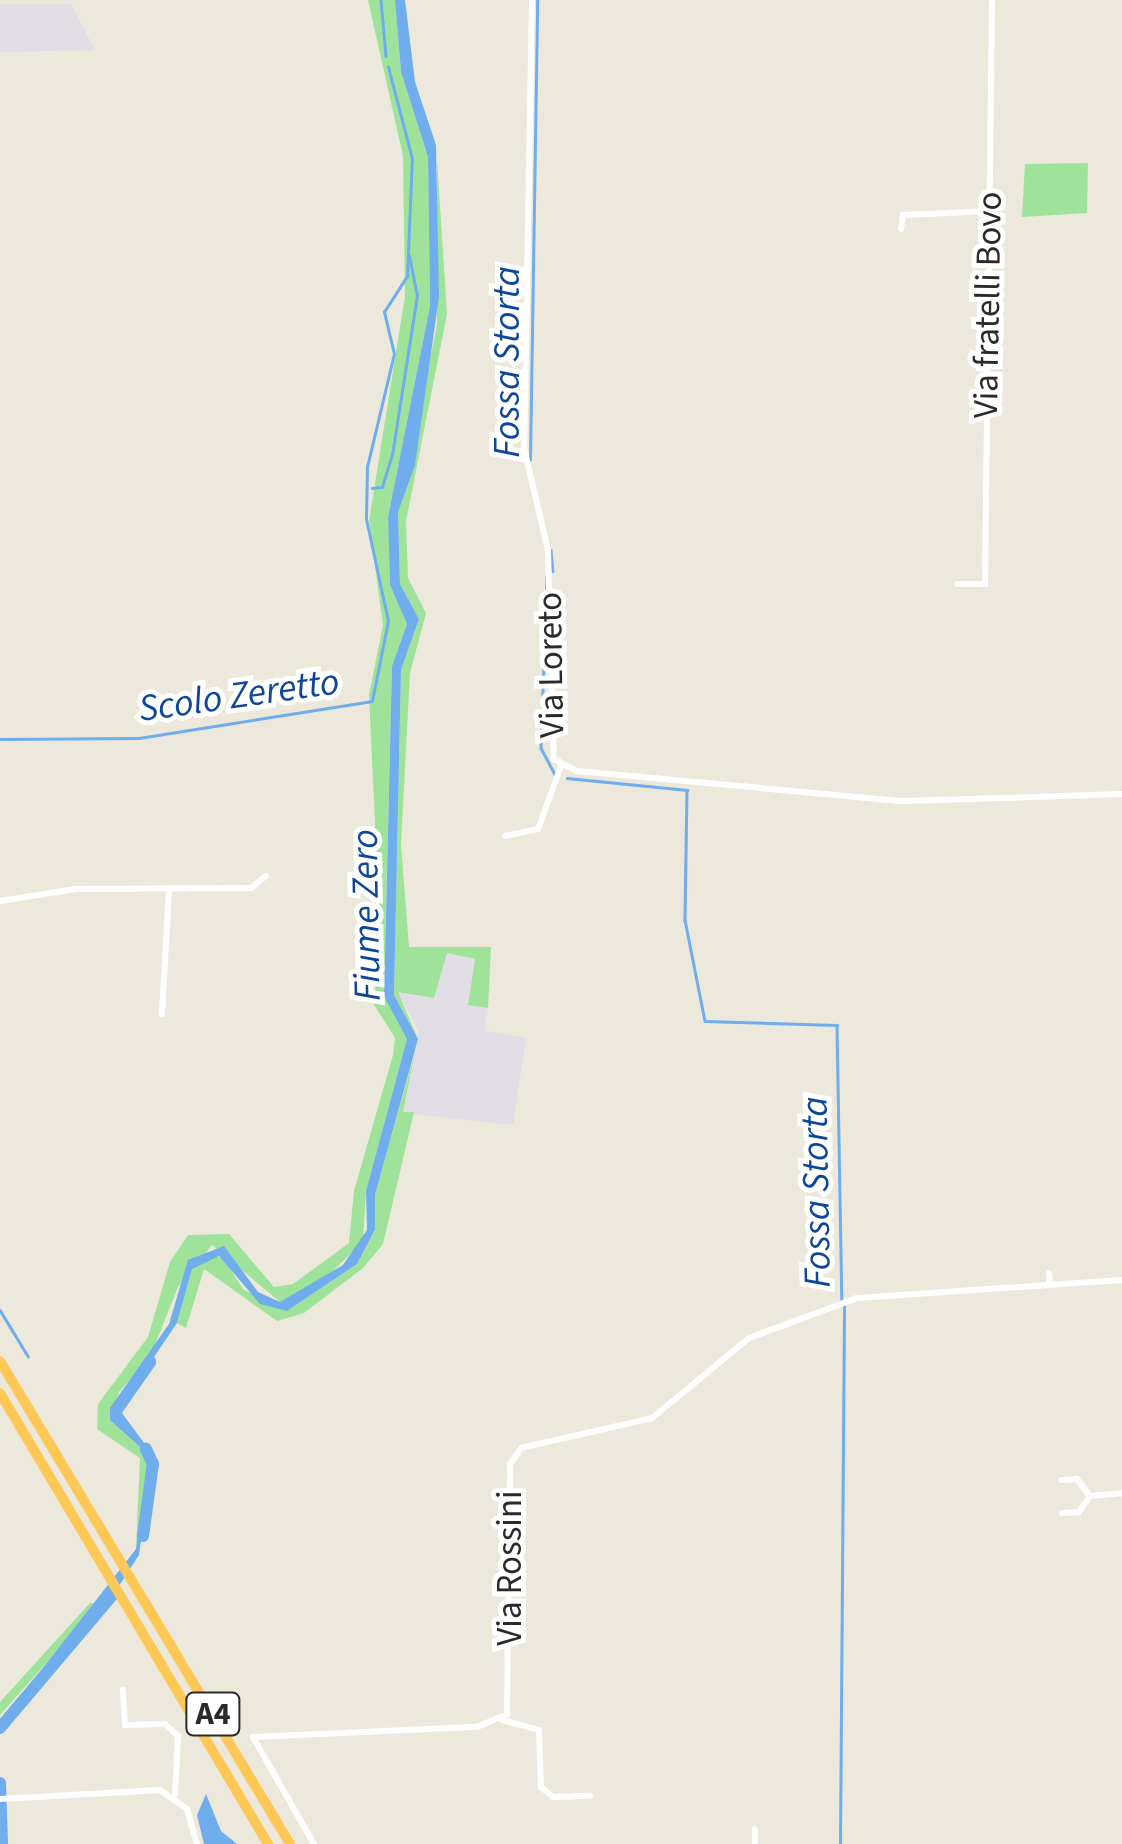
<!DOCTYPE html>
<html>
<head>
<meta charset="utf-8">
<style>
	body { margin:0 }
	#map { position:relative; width:1122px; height:1844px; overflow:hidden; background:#ece9dc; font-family:"Source Sans 3",sans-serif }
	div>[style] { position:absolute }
	.industrial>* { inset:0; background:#e1dde4 }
	.green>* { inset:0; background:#9fe299 }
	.water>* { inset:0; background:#6faded }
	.stream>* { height:2.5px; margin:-1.25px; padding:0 1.25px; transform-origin:1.25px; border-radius:1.25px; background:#6faded }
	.river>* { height:12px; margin:-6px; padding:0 6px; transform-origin:6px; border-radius:6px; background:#6faded }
	.street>* { height:6px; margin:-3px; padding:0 3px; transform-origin:3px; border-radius:3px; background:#fff }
	.highway>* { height:10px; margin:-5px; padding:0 5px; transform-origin:5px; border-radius:5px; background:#fdc856 }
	span { translate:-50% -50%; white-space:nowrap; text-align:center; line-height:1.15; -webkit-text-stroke:10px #fff; paint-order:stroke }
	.shield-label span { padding:2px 8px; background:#fff; border:2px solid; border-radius:8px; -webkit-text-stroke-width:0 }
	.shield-label { font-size:32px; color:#2a2a2a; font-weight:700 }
	.street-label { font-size:35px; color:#2a2a2a }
	.water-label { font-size:38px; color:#0e479a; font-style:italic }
</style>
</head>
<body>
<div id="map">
	<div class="industrial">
		<div style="clip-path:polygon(0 4px,71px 4px,95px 50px,0 52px)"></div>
		<div style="clip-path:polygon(446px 952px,475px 959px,468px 1004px,488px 1008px,484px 1031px,526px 1038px,513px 1125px,403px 1113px,419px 1032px,398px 992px,434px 997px)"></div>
	</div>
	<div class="green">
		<div style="clip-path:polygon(368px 0,395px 0,401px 72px,428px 157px,430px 306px,388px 517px,390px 585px,407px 624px,392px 666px,384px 985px,407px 1039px,366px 1191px,363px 1241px,325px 1279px,280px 1302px,212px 1245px,178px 1287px,151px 1355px,119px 1392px,111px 1420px,148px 1454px,136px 1549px,140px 1458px,97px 1429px,98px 1404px,148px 1337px,170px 1262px,188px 1235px,229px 1234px,274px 1287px,293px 1284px,349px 1243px,354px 1191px,393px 1055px,395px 1038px,373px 1003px,381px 951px,369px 695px,383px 625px,369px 521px,405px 296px,403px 156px)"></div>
		<div style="clip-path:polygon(437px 159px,447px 314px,406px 521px,408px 578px,426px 613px,410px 673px,401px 844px,409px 947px,491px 947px,488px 1008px,468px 1005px,475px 959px,447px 953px,434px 998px,398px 992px,418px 1039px,394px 995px,401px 670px,419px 619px,400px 584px,398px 512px,437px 325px)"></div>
		<div style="clip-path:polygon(1088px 163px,1087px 213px,1022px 217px,1025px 164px)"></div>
		<div style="clip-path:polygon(415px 1052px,403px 1112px,414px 1112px,383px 1244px,363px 1268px,304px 1313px,277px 1321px,204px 1269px,186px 1328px,177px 1323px,192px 1269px,211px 1255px,223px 1258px,243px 1289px,287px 1311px,357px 1264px,375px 1231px,375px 1195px)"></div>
		<div style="clip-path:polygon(90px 1603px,99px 1604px,0 1715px,0 1702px)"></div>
	</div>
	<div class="water">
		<div style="clip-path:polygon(395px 0,405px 0,415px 82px,436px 145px,439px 297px,415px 465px,398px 512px,400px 584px,419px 619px,401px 670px,394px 995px,418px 1039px,375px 1195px,375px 1230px,357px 1264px,287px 1311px,260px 1304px,219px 1256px,192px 1269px,177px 1323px,119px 1409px,153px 1455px,139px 1555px,102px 1612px,0 1723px,136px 1549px,148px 1454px,110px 1420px,110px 1408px,169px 1324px,188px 1260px,224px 1246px,258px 1292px,280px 1302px,343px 1265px,367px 1230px,366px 1191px,407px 1039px,384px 996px,392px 666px,407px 624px,390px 585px,388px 517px,430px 306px,428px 157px,401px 72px)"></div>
		<div style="clip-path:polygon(206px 1794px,221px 1831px,237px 1844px,204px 1844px,197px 1815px)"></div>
	</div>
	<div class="stream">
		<div style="left:381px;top:0;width:56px;rotate:84.9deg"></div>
		<div style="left:530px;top:460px;width:460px;rotate:-89.1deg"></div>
		<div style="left:372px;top:488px;width:10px;rotate:-6deg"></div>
		<div style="left:382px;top:487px;width:34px;rotate:-73deg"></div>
		<div style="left:392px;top:455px;width:161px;rotate:-81.1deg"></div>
		<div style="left:417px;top:296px;width:41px;rotate:-101.3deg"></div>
		<div style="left:551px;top:550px;width:21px;rotate:85deg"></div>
		<div style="left:547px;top:577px;width:171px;rotate:92deg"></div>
		<div style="left:541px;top:748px;width:30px;rotate:62deg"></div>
		<div style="left:0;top:739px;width:139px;rotate:-0.4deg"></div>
		<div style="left:139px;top:738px;width:236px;rotate:-9deg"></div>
		<div style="left:372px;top:701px;width:82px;rotate:-78.7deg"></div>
		<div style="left:388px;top:621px;width:104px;rotate:-102.2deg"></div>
		<div style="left:366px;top:519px;width:52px;rotate:-88.9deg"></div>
		<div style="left:367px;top:467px;width:116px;rotate:-76.6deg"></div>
		<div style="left:394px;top:354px;width:43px;rotate:-103.4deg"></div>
		<div style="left:384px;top:312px;width:43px;rotate:-57.4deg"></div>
		<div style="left:407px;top:276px;width:117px;rotate:-87.6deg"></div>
		<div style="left:412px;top:159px;width:95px;rotate:-104.6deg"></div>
		<div style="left:567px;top:778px;width:121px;rotate:5.7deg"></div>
		<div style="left:687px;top:790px;width:130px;rotate:90.9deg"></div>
		<div style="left:685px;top:920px;width:103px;rotate:78.8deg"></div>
		<div style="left:705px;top:1021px;width:132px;rotate:1.7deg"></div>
		<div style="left:837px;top:1025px;width:274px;rotate:89deg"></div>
		<div style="left:0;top:1310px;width:54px;rotate:58.7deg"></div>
		<div style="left:840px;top:1844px;width:538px;rotate:-89.57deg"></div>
	</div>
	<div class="river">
		<div style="left:116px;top:1411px;width:60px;rotate:-55.2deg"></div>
		<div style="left:143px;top:1536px;width:73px;rotate:-82.1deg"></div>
		<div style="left:153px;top:1464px;width:17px;rotate:-115deg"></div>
		<div style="left:0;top:1728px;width:177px;rotate:-49.8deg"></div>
		<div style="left:0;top:1783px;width:61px;rotate:88.1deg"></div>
	</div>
	<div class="street">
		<div style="left:532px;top:0;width:448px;rotate:91deg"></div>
		<div style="left:524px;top:448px;width:105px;rotate:76.8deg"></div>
		<div style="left:548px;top:550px;width:209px;rotate:88.4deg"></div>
		<div style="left:554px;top:759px;width:26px;rotate:28deg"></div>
		<div style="left:577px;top:771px;width:327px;rotate:5.3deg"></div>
		<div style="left:903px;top:801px;width:219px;rotate:-1.8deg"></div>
		<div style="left:901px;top:229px;width:14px;rotate:-82deg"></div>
		<div style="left:903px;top:215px;width:86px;rotate:-2.7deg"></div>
		<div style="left:958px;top:584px;width:27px"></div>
		<div style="left:985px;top:584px;width:584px;rotate:-89.31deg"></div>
		<div style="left:505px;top:836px;width:34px;rotate:-12deg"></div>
		<div style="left:538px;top:829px;width:67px;rotate:-69.9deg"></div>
		<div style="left:0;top:901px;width:77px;rotate:-9deg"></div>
		<div style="left:76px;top:889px;width:175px;rotate:-0.3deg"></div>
		<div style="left:251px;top:888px;width:19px;rotate:-39deg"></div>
		<div style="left:162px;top:1014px;width:125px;rotate:-86.8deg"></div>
		<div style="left:1049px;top:1273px;width:11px;rotate:85deg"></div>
		<div style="left:1062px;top:1480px;width:15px;rotate:-4deg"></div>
		<div style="left:1077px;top:1479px;width:21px;rotate:53deg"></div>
		<div style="left:1062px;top:1513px;width:17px;rotate:-3deg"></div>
		<div style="left:1079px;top:1512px;width:19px;rotate:-55deg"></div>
		<div style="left:1090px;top:1496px;width:32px;rotate:-5deg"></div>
		<div style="left:123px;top:1690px;width:35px;rotate:87deg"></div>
		<div style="left:125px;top:1725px;width:40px;rotate:-1.4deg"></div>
		<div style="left:165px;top:1724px;width:18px;rotate:43deg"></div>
		<div style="left:178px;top:1736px;width:59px;rotate:92.9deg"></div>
		<div style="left:502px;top:1720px;width:38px;rotate:15deg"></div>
		<div style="left:539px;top:1730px;width:57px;rotate:88deg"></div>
		<div style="left:541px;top:1787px;width:16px;rotate:40deg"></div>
		<div style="left:553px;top:1797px;width:37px;rotate:-2deg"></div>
		<div style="left:0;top:1799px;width:160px;rotate:-3.2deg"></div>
		<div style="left:160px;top:1790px;width:33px;rotate:35deg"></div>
		<div style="left:187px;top:1809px;width:36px;rotate:74deg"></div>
		<div style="left:314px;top:1844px;width:123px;rotate:-119.7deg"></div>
		<div style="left:253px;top:1737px;width:224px;rotate:-2.6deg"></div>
		<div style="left:477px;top:1727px;width:33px;rotate:-23deg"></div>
		<div style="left:507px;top:1714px;width:250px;rotate:-89.3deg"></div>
		<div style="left:510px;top:1464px;width:19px;rotate:-55deg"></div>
		<div style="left:521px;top:1448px;width:134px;rotate:-12.9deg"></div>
		<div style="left:652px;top:1418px;width:126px;rotate:-39.5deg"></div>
		<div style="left:749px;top:1338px;width:115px;rotate:-20.3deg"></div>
		<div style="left:857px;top:1298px;width:266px;rotate:-3.9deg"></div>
		<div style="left:755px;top:1844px;width:15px;rotate:-90deg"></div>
	</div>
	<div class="highway">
		<div style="left:0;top:1361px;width:563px;rotate:59.02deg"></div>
		<div style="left:0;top:1393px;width:525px;rotate:59.28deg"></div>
	</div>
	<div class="shield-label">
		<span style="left:213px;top:1714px">A4</span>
	</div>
	<div class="street-label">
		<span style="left:988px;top:305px;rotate:-89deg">Via fratelli Bovo</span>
		<span style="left:551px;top:665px;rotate:-91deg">Via Loreto</span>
		<span style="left:510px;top:1568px;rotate:-90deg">Via Rossini</span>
	</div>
	<div class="water-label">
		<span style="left:508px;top:362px;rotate:-90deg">Fossa Storta</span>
		<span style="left:239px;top:696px;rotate:-8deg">Scolo Zeretto</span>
		<span style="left:367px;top:915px;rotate:-91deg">Fiume Zero</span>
		<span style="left:817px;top:1192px;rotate:-91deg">Fossa Storta</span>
	</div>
</div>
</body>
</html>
